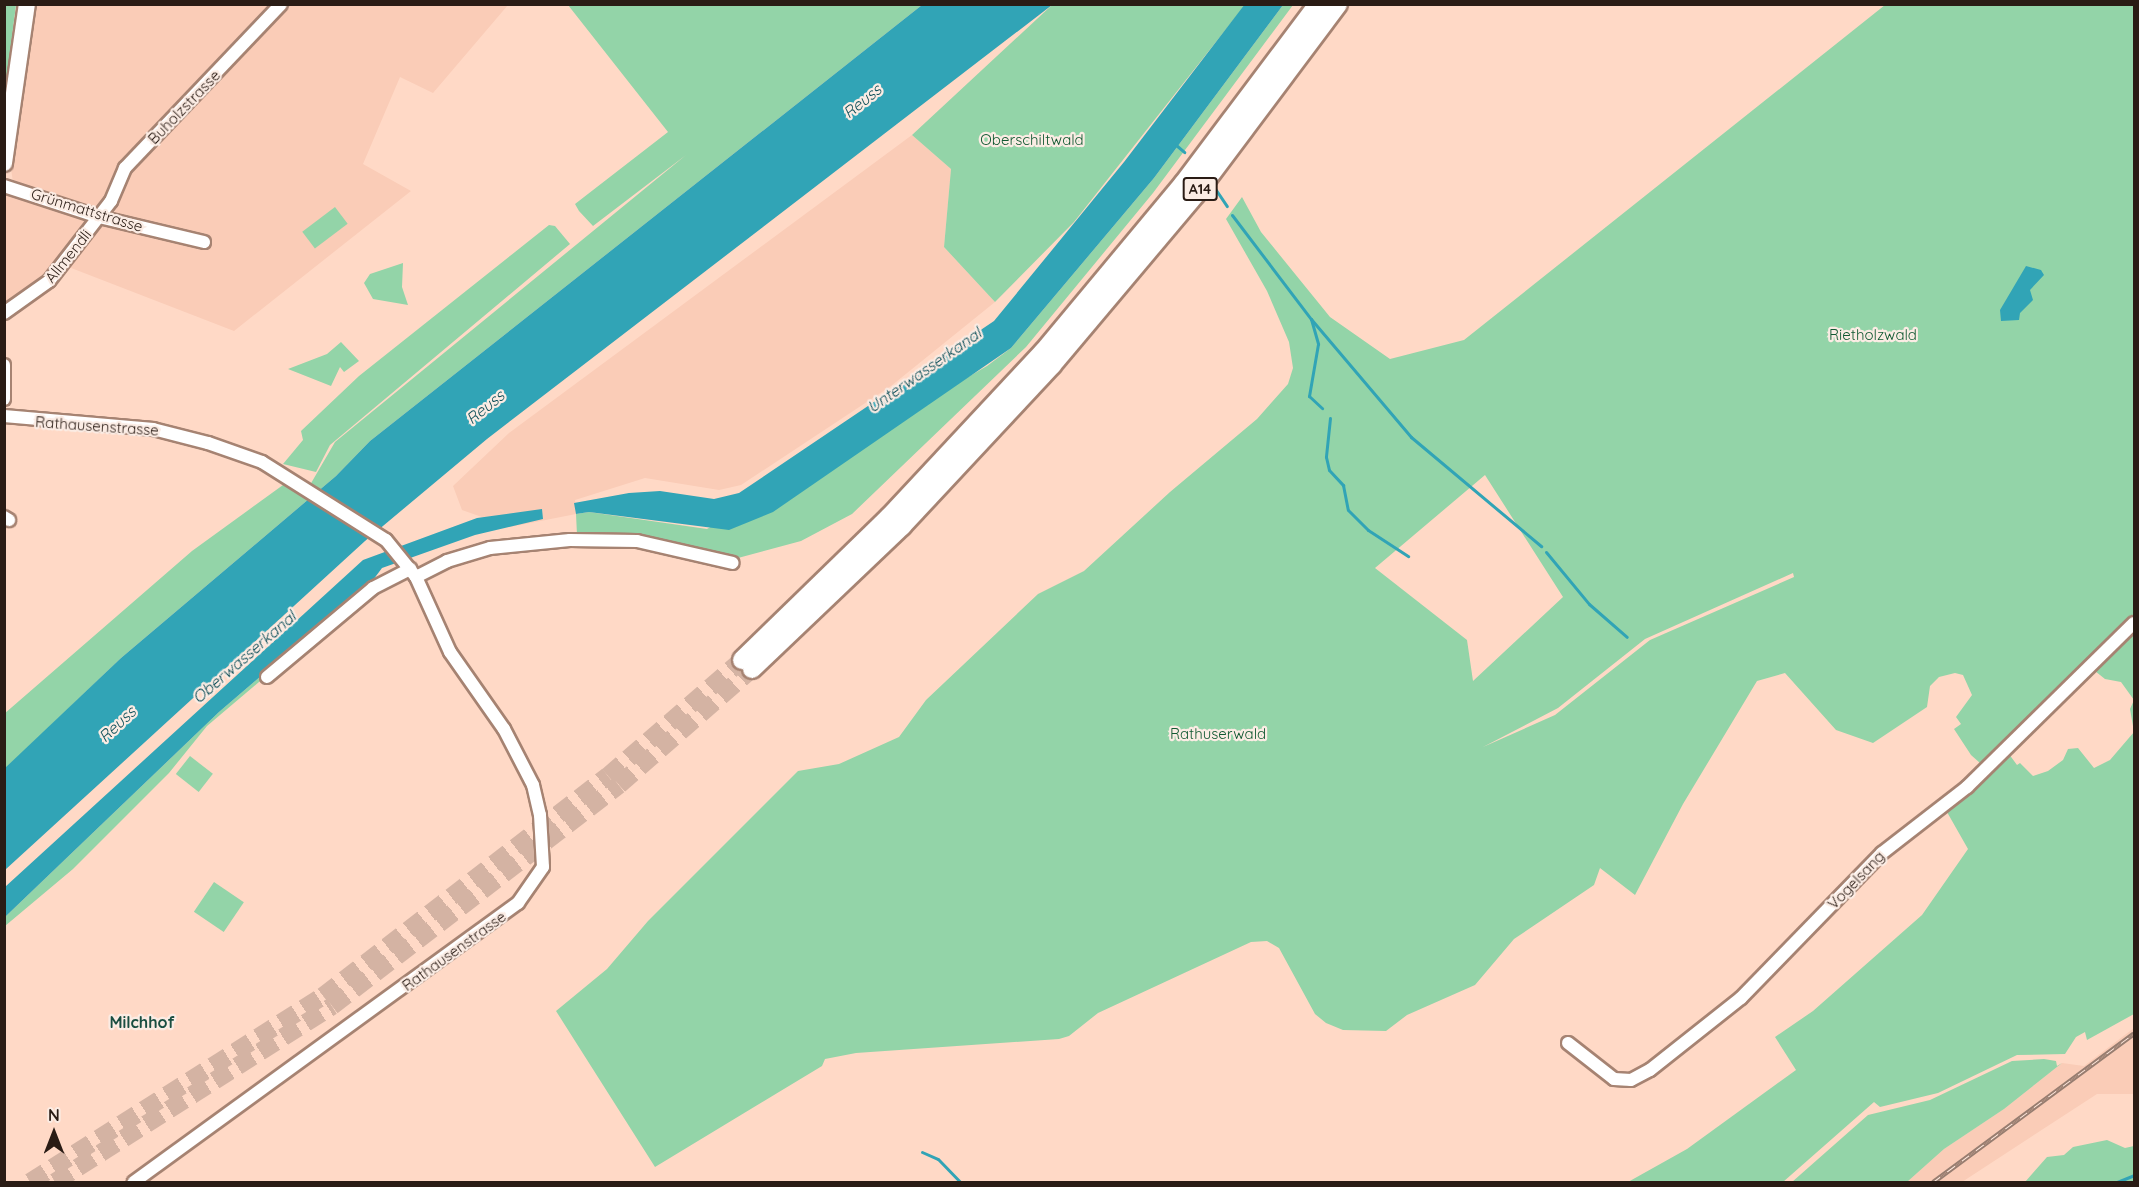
<!DOCTYPE html>
<html>
<head>
<meta charset="utf-8">
<style>
	body { margin:0 }
	#map { position:relative; width:2139px; height:1187px; overflow:hidden; background:#ffd9c6; font-family:Quicksand,sans-serif }
	div>[style] { position:absolute }
	.built>* { inset:0; background:#faccb7 }
	.green>* { inset:0; background:#93d4a8; transform-origin:0 0 }
	.water>* { inset:0; background:#31a4b6 }
	.stream>* { height:3px; margin:-1.5px; padding:0 1.5px; transform-origin:1.5px; border-radius:1.5px; background:#31a4b6 }
	.highway-tunnel>* { height:18px; margin-top:-9px; transform-origin:0; background:repeating-linear-gradient(90deg,#d4b3a3 0 18px,transparent 0 27px) }
	.roads { filter:drop-shadow(2px 0 #a68372) drop-shadow(-2px 0 #a68372) drop-shadow(0 2px #a68372) drop-shadow(0 -2px #a68372) }
	.minor>* { height:12px; margin:-6px; padding:0 6px; transform-origin:6px; border-radius:6px; background:#fff }
	.major>* { height:16px; margin:-8px; padding:0 8px; transform-origin:8px; border-radius:8px; background:#fff }
	.highway>* { height:18px; margin:-9px; padding:0 9px; transform-origin:9px; border-radius:9px; background:#fff }
	.rail>* { height:5px; margin-top:-2.5px; transform-origin:0; background:repeating-linear-gradient(90deg,#fbece4 0 9px,#977d70 0 18px); box-sizing:border-box; border-block:2px solid #977d70 }
	span { translate:-50% -50%; white-space:nowrap; text-align:center; line-height:1.15; -webkit-text-stroke:4.5px #fbece4; paint-order:stroke }
	.shield-label span { padding:2px 4px; background:#fbece4; border:2px solid; border-radius:4px; -webkit-text-stroke-width:0 }
	.shield-label { font-size:14px; color:#2a1c15; font-weight:700 }
	.street-label { font-size:15px; color:#2a1c15 }
	.park-label { font-size:15px; color:#115932 }
	.water-label { font-size:16px; color:#0f505a; font-style:italic }
	.neighbourhood-label { font-size:16px; color:#1a4e41; font-weight:700 }
	.frame { position:absolute; inset:0; border:6px solid #2a1c15; pointer-events:none }
	.north { position:absolute; left:24px; top:1103px; width:60px; height:60px; -webkit-text-stroke:4px #fbece4; paint-order:stroke; rotate:0deg; font-size:16px; font-weight:700; line-height:24px; text-align:center; color:#2a1c15 }
	.north::after { content:''; display:block; margin:auto; width:21px; height:27px; background:#2a1c15; clip-path:polygon(50% 0,100% 100%,50% 72%,0 100%) }
</style>
</head>
<body>
<div id="map">
	<div class="built">
		<div style="clip-path:polygon(33px 5px,508px 5px,433px 93px,400px 77px,363px 164px,411px 191px,234px 331px,66px 266px,100px 226px,115px 218px,114px 206px,95px 210px,13px 182px,11px 169px)"></div>
		<div style="clip-path:polygon(912px 135px,951px 169px,944px 247px,995px 302px,891px 386px,741px 485px,719px 490px,645px 478px,575px 500px,576px 514px,510px 527px,462px 510px,453px 486px,509px 433px)"></div>
		<div style="clip-path:polygon(5px 186px,93px 215px,49px 281px,5px 313px)"></div>
		<div style="clip-path:polygon(2134px 1028px,2134px 1094px,2097px 1094px,1962px 1182px,1907px 1182px,1944px 1149px,2004px 1109px,2062px 1063px,2084px 1066px)"></div>
	</div>
	<div class="green">
		<div style="clip-path:polygon(5px 4px,16px 5px,5px 91px,4px 5px)"></div>
		<div style="clip-path:polygon(568px 5px,922px 5px,370px 441px,336px 476px,121px 658px,5px 769px,4px 714px,192px 551px,283px 485px,310px 485px,335px 442px,686px 155px,593px 226px,579px 211px,575px 204px,668px 132px)"></div>
		<div style="clip-path:polygon(1052px 5px,1245px 5px,1074px 222px,995px 302px,944px 247px,951px 169px,912px 135px)"></div>
		<div style="clip-path:polygon(1283px 5px,1293px 5px,1153px 193px,1026px 347px,852px 514px,801px 541px,738px 558px,577px 535px,576px 514px,589px 512px,707px 529px,987px 366px,1011px 348px,1154px 178px)"></div>
		<div style="clip-path:polygon(evenodd,1885px 5px,2134px 5px,2134px 621px,1986px 763px,1980px 763px,1971px 755px,1954px 729px,1961px 724px,1956px 717px,1972px 695px,1963px 675px,1955px 673px,1939px 677px,1930px 686px,1927px 707px,1873px 743px,1836px 730px,1785px 673px,1757px 681px,1683px 804px,1635px 895px,1600px 868px,1594px 885px,1514px 939px,1475px 985px,1407px 1015px,1386px 1031px,1343px 1030px,1326px 1023px,1315px 1014px,1279px 948px,1267px 941px,1251px 942px,1098px 1013px,1069px 1036px,1059px 1039px,856px 1053px,825px 1059px,822px 1066px,655px 1167px,556px 1011px,607px 969px,648px 921px,798px 771px,839px 764px,899px 737px,926px 700px,1038px 594px,1084px 571px,1170px 492px,1257px 419px,1288px 384px,1293px 368px,1289px 342px,1267px 291px,1226px 219px,1242px 197px,1261px 232px,1330px 317px,1390px 359px,1464px 340px,1885px 5px,1485px 475px,1563px 597px,1473px 681px,1467px 640px,1375px 568px,1485px 475px,1885px 5px,1793px 573px,1794px 577px,1650px 640px,1555px 715px,1483px 747px,1558px 708px,1645px 639px,1793px 573px)"></div>
		<div style="left:335px;top:207px;width:21px;height:41px;rotate:53deg"></div>
		<div style="clip-path:polygon(549px 225px,555px 226px,570px 244px,330px 445px,316px 472px,283px 464px,303px 440px,301px 431px,359px 376px)"></div>
		<div style="clip-path:polygon(403px 263px,402px 287px,408px 305px,373px 299px,364px 283px,370px 274px)"></div>
		<div style="clip-path:polygon(341px 342px,359px 361px,344px 372px,340px 367px,331px 386px,288px 369px,327px 354px)"></div>
		<div style="clip-path:polygon(373px 580px,377px 582px,207px 726px,169px 773px,73px 869px,5px 926px,5px 917px,219px 712px)"></div>
		<div style="clip-path:polygon(2134px 625px,2134px 1014px,2087px 1040px,2085px 1032px,2076px 1037px,2065px 1054px,2017px 1055px,1938px 1093px,1880px 1107px,1874px 1102px,1783px 1182px,1628px 1182px,1687px 1149px,1796px 1070px,1775px 1037px,1813px 1011px,1922px 915px,1968px 849px,1943px 805px,2006px 750px,2017px 765px,2020px 763px,2033px 776px,2048px 771px,2063px 760px,2068px 749px,2078px 748px,2094px 768px,2110px 760px,2134px 732px,2130px 709px,2134px 700px,2121px 682px,2105px 679px,2090px 667px)"></div>
		<div style="left:190px;top:756px;width:29px;height:23px;rotate:38deg"></div>
		<div style="left:214px;top:882px;width:36px;height:36px;rotate:34deg"></div>
		<div style="clip-path:polygon(2044px 1059px,2056px 1061px,2057px 1066px,2062px 1063px,2004px 1109px,1944px 1149px,1907px 1182px,1792px 1182px,1868px 1115px,1930px 1100px,2012px 1061px)"></div>
		<div style="clip-path:polygon(2107px 1140px,2125px 1148px,2134px 1146px,2134px 1182px,2025px 1182px,2047px 1157px,2064px 1155px,2073px 1147px)"></div>
	</div>
	<div class="water">
		<div style="clip-path:polygon(1245px 4px,1283px 5px,1154px 178px,1011px 348px,773px 512px,729px 530px,589px 512px,576px 514px,574px 503px,629px 493px,660px 491px,714px 499px,739px 493px,994px 321px,1124px 162px)"></div>
		<div style="clip-path:polygon(922px 5px,1052px 5px,487px 439px,365px 541px,5px 870px,4px 769px,121px 658px,336px 476px,370px 441px)"></div>
		<div style="clip-path:polygon(2026px 266px,2041px 270px,2044px 275px,2030px 290px,2033px 300px,2020px 313px,2019px 320px,2001px 321px,2000px 310px)"></div>
		<div style="clip-path:polygon(542px 509px,543px 519px,475px 535px,382px 568px,373px 580px,219px 712px,5px 917px,5px 887px,363px 560px,477px 518px)"></div>
	</div>
	<div class="stream">
		<div style="left:1176px;top:145px;width:11px;rotate:41deg"></div>
		<div style="left:1214px;top:187px;width:23px;rotate:56deg"></div>
		<div style="left:1232px;top:215px;width:131px;rotate:52.8deg"></div>
		<div style="left:1311px;top:319px;width:155px;rotate:49.7deg"></div>
		<div style="left:1411px;top:437px;width:170px;rotate:40deg"></div>
		<div style="left:1311px;top:319px;width:26px;rotate:74deg"></div>
		<div style="left:1318px;top:344px;width:53px;rotate:99.8deg"></div>
		<div style="left:1309px;top:396px;width:18px;rotate:43deg"></div>
		<div style="left:1330px;top:418px;width:39px;rotate:96deg"></div>
		<div style="left:1326px;top:457px;width:13px;rotate:77deg"></div>
		<div style="left:1329px;top:470px;width:21px;rotate:47deg"></div>
		<div style="left:1343px;top:485px;width:25px;rotate:79deg"></div>
		<div style="left:1348px;top:510px;width:28px;rotate:45deg"></div>
		<div style="left:1368px;top:530px;width:48px;rotate:33deg"></div>
		<div style="left:1546px;top:552px;width:67px;rotate:50.4deg"></div>
		<div style="left:1589px;top:604px;width:50px;rotate:41deg"></div>
		<div style="left:922px;top:1152px;width:17px;rotate:24deg"></div>
		<div style="left:938px;top:1159px;width:32px;rotate:46deg"></div>
		<div style="left:2117px;top:1182px;width:18px;rotate:-22deg"></div>
	</div>
	<div class="highway-tunnel">
		<div style="left:30px;top:1182px;width:347px;rotate:-32.4deg"></div>
		<div style="left:323px;top:996px;width:360px;rotate:-37.7deg"></div>
		<div style="left:608px;top:776px;width:177px;rotate:-40.9deg"></div>
		<div style="left:55px;top:1182px;width:328px;rotate:-32.4deg"></div>
		<div style="left:332px;top:1006px;width:362px;rotate:-37.6deg"></div>
		<div style="left:619px;top:785px;width:176px;rotate:-41.1deg"></div>
	</div>
	<div class="roads">
		<div class="minor">
			<div style="left:4px;top:186px;width:100px;rotate:18.1deg"></div>
			<div style="left:99px;top:217px;width:108px;rotate:13.4deg"></div>
			<div style="left:4px;top:313px;width:55px;rotate:-35.4deg"></div>
			<div style="left:49px;top:281px;width:101px;rotate:-52.2deg"></div>
			<div style="left:111px;top:201px;width:36px;rotate:-67deg"></div>
			<div style="left:125px;top:168px;width:226px;rotate:-46.4deg"></div>
			<div style="left:4px;top:365px;width:34px;rotate:90deg"></div>
			<div style="left:4px;top:416px;width:150px;rotate:5deg"></div>
			<div style="left:153px;top:429px;width:57px;rotate:14.3deg"></div>
			<div style="left:208px;top:443px;width:57px;rotate:19.4deg"></div>
			<div style="left:262px;top:462px;width:146px;rotate:32.2deg"></div>
			<div style="left:386px;top:540px;width:48px;rotate:51deg"></div>
			<div style="left:416px;top:577px;width:82px;rotate:65.6deg"></div>
			<div style="left:450px;top:652px;width:94px;rotate:55deg"></div>
			<div style="left:504px;top:729px;width:63px;rotate:62.6deg"></div>
			<div style="left:533px;top:785px;width:31px;rotate:77deg"></div>
			<div style="left:540px;top:815px;width:52px;rotate:86.7deg"></div>
			<div style="left:543px;top:867px;width:44px;rotate:124.8deg"></div>
			<div style="left:518px;top:903px;width:475px;rotate:144deg"></div>
			<div style="left:4px;top:517px;width:6px;rotate:31deg"></div>
			<div style="left:416px;top:577px;width:35px;rotate:-27deg"></div>
			<div style="left:447px;top:561px;width:45px;rotate:-16.8deg"></div>
			<div style="left:490px;top:548px;width:80px;rotate:-5.7deg"></div>
			<div style="left:570px;top:540px;width:67px;rotate:0.9deg"></div>
			<div style="left:637px;top:541px;width:98px;rotate:12.9deg"></div>
			<div style="left:267px;top:677px;width:138px;rotate:-40deg"></div>
			<div style="left:373px;top:588px;width:42px;rotate:-27.2deg"></div>
			<div style="left:1568px;top:1043px;width:58px;rotate:38deg"></div>
			<div style="left:1614px;top:1079px;width:17px;rotate:3deg"></div>
			<div style="left:1631px;top:1080px;width:21px;rotate:-28deg"></div>
			<div style="left:1650px;top:1070px;width:116px;rotate:-38.4deg"></div>
			<div style="left:1741px;top:998px;width:202px;rotate:-45.8deg"></div>
			<div style="left:1882px;top:853px;width:108px;rotate:-37.8deg"></div>
			<div style="left:1967px;top:787px;width:234px;rotate:-44.5deg"></div>
		</div>
		<div class="major">
			<div style="left:4px;top:163px;width:161px;rotate:-81.8deg"></div>
		</div>
		<div class="highway">
			<div style="left:742px;top:660px;width:205px;rotate:-44.2deg"></div>
			<div style="left:889px;top:517px;width:226px;rotate:-47deg"></div>
			<div style="left:1043px;top:352px;width:219px;rotate:-50.2deg"></div>
			<div style="left:1183px;top:184px;width:225px;rotate:-53.1deg"></div>
			<div style="left:752px;top:669px;width:207px;rotate:-43.6deg"></div>
			<div style="left:902px;top:526px;width:220px;rotate:-47deg"></div>
			<div style="left:1052px;top:365px;width:224px;rotate:-49.9deg"></div>
			<div style="left:1196px;top:194px;width:237px;rotate:-53.2deg"></div>
		</div>
	</div>
	<div class="rail">
		<div style="left:1933px;top:1182px;width:250px;rotate:-36.5deg"></div>
	</div>
	<div class="shield-label">
		<span style="left:1200px;top:189px">A14</span>
	</div>
	<div class="street-label">
		<span style="left:184px;top:107px;rotate:-46deg">Buholzstrasse</span>
		<span style="left:87px;top:210px;rotate:17deg">Grünmattstrasse</span>
		<span style="left:68px;top:256px;rotate:-51deg">Allmendli</span>
		<span style="left:97px;top:426px;rotate:4deg">Rathausenstrasse</span>
		<span style="left:1856px;top:880px;rotate:-46deg">Vogelsang</span>
		<span style="left:454px;top:951px;rotate:-36deg">Rathausenstrasse</span>
	</div>
	<div class="park-label">
		<span style="left:1032px;top:140px">Oberschiltwald</span>
		<span style="left:1873px;top:335px">Rietholzwald</span>
		<span style="left:1218px;top:734px">Rathuserwald</span>
	</div>
	<div class="water-label">
		<span style="left:862px;top:101px;rotate:-39deg">Reuss</span>
		<span style="left:924px;top:370px;rotate:-35deg">Unterwasserkanal</span>
		<span style="left:485px;top:407px;rotate:-39deg">Reuss</span>
		<span style="left:244px;top:657px;rotate:-41deg">Oberwasserkanal</span>
		<span style="left:117px;top:724px;rotate:-43deg">Reuss</span>
	</div>
	<div class="neighbourhood-label">
		<span style="left:142px;top:1022px">Milchhof</span>
	</div>
	<div class="frame"></div>
	<div class="north">N</div>
</div>
</body>
</html>
